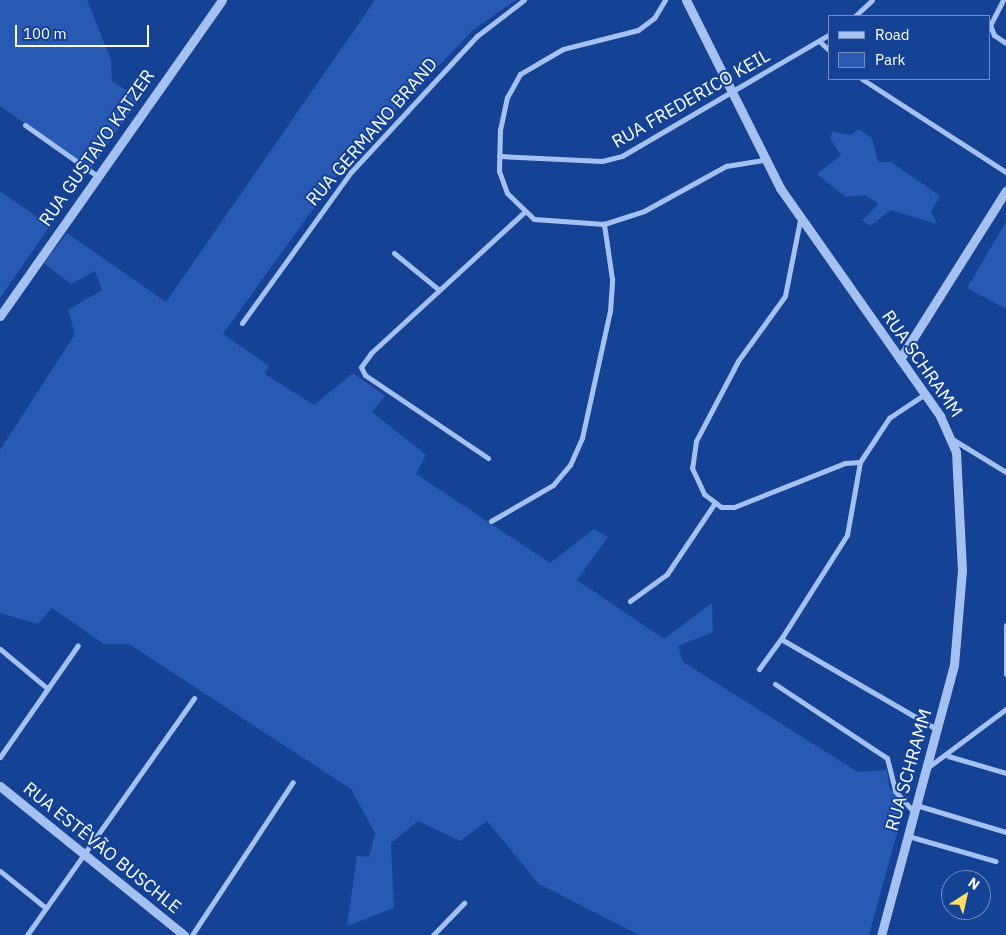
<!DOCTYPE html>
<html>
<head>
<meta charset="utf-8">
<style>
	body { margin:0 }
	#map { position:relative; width:1006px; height:935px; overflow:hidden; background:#144295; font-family:"IBM Plex Sans",sans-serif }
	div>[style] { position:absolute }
	.green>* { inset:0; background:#285ab4 }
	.minor>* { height:5px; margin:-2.5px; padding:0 2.5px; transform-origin:2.5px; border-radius:2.5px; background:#a5c1f2 }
	.tertiary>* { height:9px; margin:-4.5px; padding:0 4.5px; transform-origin:4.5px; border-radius:4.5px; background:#a5c1f2 }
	span { translate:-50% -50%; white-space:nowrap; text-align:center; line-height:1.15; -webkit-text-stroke:4px #144295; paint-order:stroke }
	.street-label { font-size:18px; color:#fff }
	.legend { position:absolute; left:828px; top:15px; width:162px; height:65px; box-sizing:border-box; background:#144295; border:1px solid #728ebf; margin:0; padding:6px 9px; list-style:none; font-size:15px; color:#fff }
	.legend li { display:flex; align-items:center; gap:10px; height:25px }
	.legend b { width:25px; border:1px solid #728ebf }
	.north { position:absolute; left:941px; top:870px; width:50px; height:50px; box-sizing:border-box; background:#144295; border:1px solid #728ebf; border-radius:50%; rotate:35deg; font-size:14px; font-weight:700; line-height:20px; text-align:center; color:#fff }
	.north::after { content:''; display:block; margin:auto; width:18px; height:22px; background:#ffdf66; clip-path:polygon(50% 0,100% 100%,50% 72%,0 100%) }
	.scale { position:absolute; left:15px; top:25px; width:134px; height:22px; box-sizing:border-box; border:2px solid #fff; border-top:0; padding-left:6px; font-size:15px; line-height:18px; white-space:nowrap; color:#fff; -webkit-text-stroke:4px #144295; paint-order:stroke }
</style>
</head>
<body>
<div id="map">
	<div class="green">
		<div style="clip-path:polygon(0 0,87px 0,111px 60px,112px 81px,139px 99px,90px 170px,0 106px)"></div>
		<div style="clip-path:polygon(375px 0,516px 0,473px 30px,349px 159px,223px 334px,269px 366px,265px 374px,314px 405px,353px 373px,385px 396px,372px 412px,426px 455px,416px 474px,550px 563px,594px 529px,608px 537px,577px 580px,664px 639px,712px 603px,713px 632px,678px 646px,683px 662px,858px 772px,887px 770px,889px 787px,904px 807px,869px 935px,639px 935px,539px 884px,487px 821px,460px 841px,418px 821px,391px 843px,394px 908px,347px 926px,357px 856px,369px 857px,375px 833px,351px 789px,129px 644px,104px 644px,52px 608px,38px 624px,0 613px,0 450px,75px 334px,68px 310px,102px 290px,95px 271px,71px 284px,44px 263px,67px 233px,166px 302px)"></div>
		<div style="clip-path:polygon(859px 129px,872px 138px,878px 162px,891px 162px,940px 196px,931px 211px,937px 224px,891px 210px,870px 226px,862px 220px,879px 204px,865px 195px,846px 197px,817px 174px,841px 155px,830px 138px,832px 132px,851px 135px)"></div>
		<div style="clip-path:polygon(0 191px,50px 226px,0 298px)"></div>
		<div style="clip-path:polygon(1006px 222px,1006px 309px,967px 288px)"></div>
	</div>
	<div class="minor">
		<div style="left:665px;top:0;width:21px;rotate:121deg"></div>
		<div style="left:654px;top:18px;width:20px;rotate:143deg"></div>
		<div style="left:638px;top:30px;width:77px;rotate:165.8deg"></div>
		<div style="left:563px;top:49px;width:50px;rotate:149.8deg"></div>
		<div style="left:520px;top:74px;width:26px;rotate:119deg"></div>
		<div style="left:507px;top:97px;width:33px;rotate:102deg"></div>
		<div style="left:500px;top:129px;width:42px;rotate:91.4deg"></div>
		<div style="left:499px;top:171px;width:23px;rotate:70deg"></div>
		<div style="left:507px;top:193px;width:37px;rotate:44deg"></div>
		<div style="left:534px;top:219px;width:70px;rotate:4.1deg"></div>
		<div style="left:604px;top:224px;width:42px;rotate:-18deg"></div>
		<div style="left:644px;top:211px;width:94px;rotate:-28.8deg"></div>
		<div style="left:726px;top:166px;width:38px;rotate:-9deg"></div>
		<div style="left:1003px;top:0;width:28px;rotate:117deg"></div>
		<div style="left:990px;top:25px;width:11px;rotate:68deg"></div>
		<div style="left:994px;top:35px;width:14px;rotate:34deg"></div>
		<div style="left:855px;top:16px;width:23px;rotate:-43deg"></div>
		<div style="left:819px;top:41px;width:15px;rotate:42deg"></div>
		<div style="left:862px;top:79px;width:171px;rotate:32.9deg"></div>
		<div style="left:25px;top:125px;width:87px;rotate:35.2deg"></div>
		<div style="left:499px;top:156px;width:103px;rotate:2.8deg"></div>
		<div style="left:602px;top:161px;width:21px;rotate:-14deg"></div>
		<div style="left:622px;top:156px;width:241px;rotate:-30.4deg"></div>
		<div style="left:800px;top:220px;width:77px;rotate:101.2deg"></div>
		<div style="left:785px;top:296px;width:80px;rotate:125.9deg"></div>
		<div style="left:738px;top:361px;width:90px;rotate:117.7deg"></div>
		<div style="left:696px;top:441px;width:27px;rotate:98deg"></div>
		<div style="left:692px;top:468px;width:29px;rotate:65deg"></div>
		<div style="left:704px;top:494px;width:21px;rotate:37deg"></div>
		<div style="left:721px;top:507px;width:13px"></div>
		<div style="left:734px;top:507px;width:119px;rotate:-21.6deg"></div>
		<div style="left:845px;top:463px;width:15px;rotate:-4deg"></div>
		<div style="left:860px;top:462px;width:53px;rotate:-56.6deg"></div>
		<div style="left:889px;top:418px;width:43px;rotate:-33.7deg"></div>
		<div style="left:394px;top:253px;width:57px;rotate:39.3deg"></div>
		<div style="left:242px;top:323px;width:186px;rotate:-54.2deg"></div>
		<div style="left:351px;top:172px;width:185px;rotate:-47.2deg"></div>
		<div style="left:477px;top:36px;width:59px;rotate:-37.5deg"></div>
		<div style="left:952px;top:439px;width:63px;rotate:31.4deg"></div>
		<div style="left:488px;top:458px;width:148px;rotate:-146deg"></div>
		<div style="left:365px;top:375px;width:9px;rotate:-117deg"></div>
		<div style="left:361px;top:367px;width:17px;rotate:-54deg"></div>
		<div style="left:371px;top:353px;width:207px;rotate:-42.6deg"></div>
		<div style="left:860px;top:462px;width:74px;rotate:100.1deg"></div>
		<div style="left:847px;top:535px;width:123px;rotate:122.4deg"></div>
		<div style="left:781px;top:639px;width:181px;rotate:30.1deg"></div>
		<div style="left:491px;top:521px;width:72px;rotate:-30.1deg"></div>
		<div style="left:553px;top:485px;width:26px;rotate:-50deg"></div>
		<div style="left:570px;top:465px;width:30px;rotate:-66deg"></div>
		<div style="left:582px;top:438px;width:130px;rotate:-77.6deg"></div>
		<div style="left:610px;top:311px;width:32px;rotate:-86deg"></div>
		<div style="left:612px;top:279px;width:56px;rotate:-98.3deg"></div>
		<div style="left:630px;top:601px;width:46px;rotate:-36.1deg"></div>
		<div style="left:667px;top:574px;width:84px;rotate:-56.1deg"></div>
		<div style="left:1006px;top:625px;width:49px;rotate:90deg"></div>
		<div style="left:0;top:649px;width:62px;rotate:39.8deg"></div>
		<div style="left:759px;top:669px;width:37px;rotate:-54deg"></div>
		<div style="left:775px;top:684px;width:134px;rotate:33.5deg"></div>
		<div style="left:887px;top:758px;width:34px;rotate:76deg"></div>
		<div style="left:895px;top:791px;width:28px;rotate:48deg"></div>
		<div style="left:948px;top:756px;width:60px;rotate:16.3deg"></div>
		<div style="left:0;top:757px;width:136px;rotate:-55.1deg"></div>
		<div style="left:927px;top:768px;width:99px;rotate:-36.8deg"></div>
		<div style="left:916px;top:805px;width:94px;rotate:16.7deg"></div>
		<div style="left:908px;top:836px;width:91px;rotate:16deg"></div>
		<div style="left:0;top:871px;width:59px;rotate:38.8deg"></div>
		<div style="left:27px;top:935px;width:290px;rotate:-54.8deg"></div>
		<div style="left:192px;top:935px;width:183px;rotate:-56.6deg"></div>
		<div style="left:433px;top:935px;width:45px;rotate:-45.9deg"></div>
	</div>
	<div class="tertiary">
		<div style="left:686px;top:0;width:210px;rotate:63.4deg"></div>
		<div style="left:780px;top:188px;width:279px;rotate:54.9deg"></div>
		<div style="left:940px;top:416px;width:39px;rotate:66deg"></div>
		<div style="left:956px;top:452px;width:118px;rotate:87.1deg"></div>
		<div style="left:962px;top:570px;width:95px;rotate:94.8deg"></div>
		<div style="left:954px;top:665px;width:280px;rotate:105.1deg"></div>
		<div style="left:0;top:316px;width:386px;rotate:-54.9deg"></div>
		<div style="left:900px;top:359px;width:199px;rotate:-57.8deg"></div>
		<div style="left:0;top:786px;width:237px;rotate:39deg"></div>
	</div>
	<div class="street-label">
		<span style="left:691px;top:99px;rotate:-30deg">RUA FREDERICO KEIL</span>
		<span style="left:372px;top:132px;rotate:-49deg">RUA GERMANO BRAND</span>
		<span style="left:97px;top:148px;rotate:-55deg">RUA GUSTAVO KATZER</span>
		<span style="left:922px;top:364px;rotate:55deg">RUA SCHRAMM</span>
		<span style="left:909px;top:770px;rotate:-74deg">RUA SCHRAMM</span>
		<span style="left:102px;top:848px;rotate:39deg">RUA ESTÊVÃO BUSCHLE</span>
	</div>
	<ul class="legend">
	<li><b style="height:6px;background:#a5c1f2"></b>Road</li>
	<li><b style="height:14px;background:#285ab4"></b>Park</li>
	</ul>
	<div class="north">N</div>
	<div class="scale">100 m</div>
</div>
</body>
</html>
